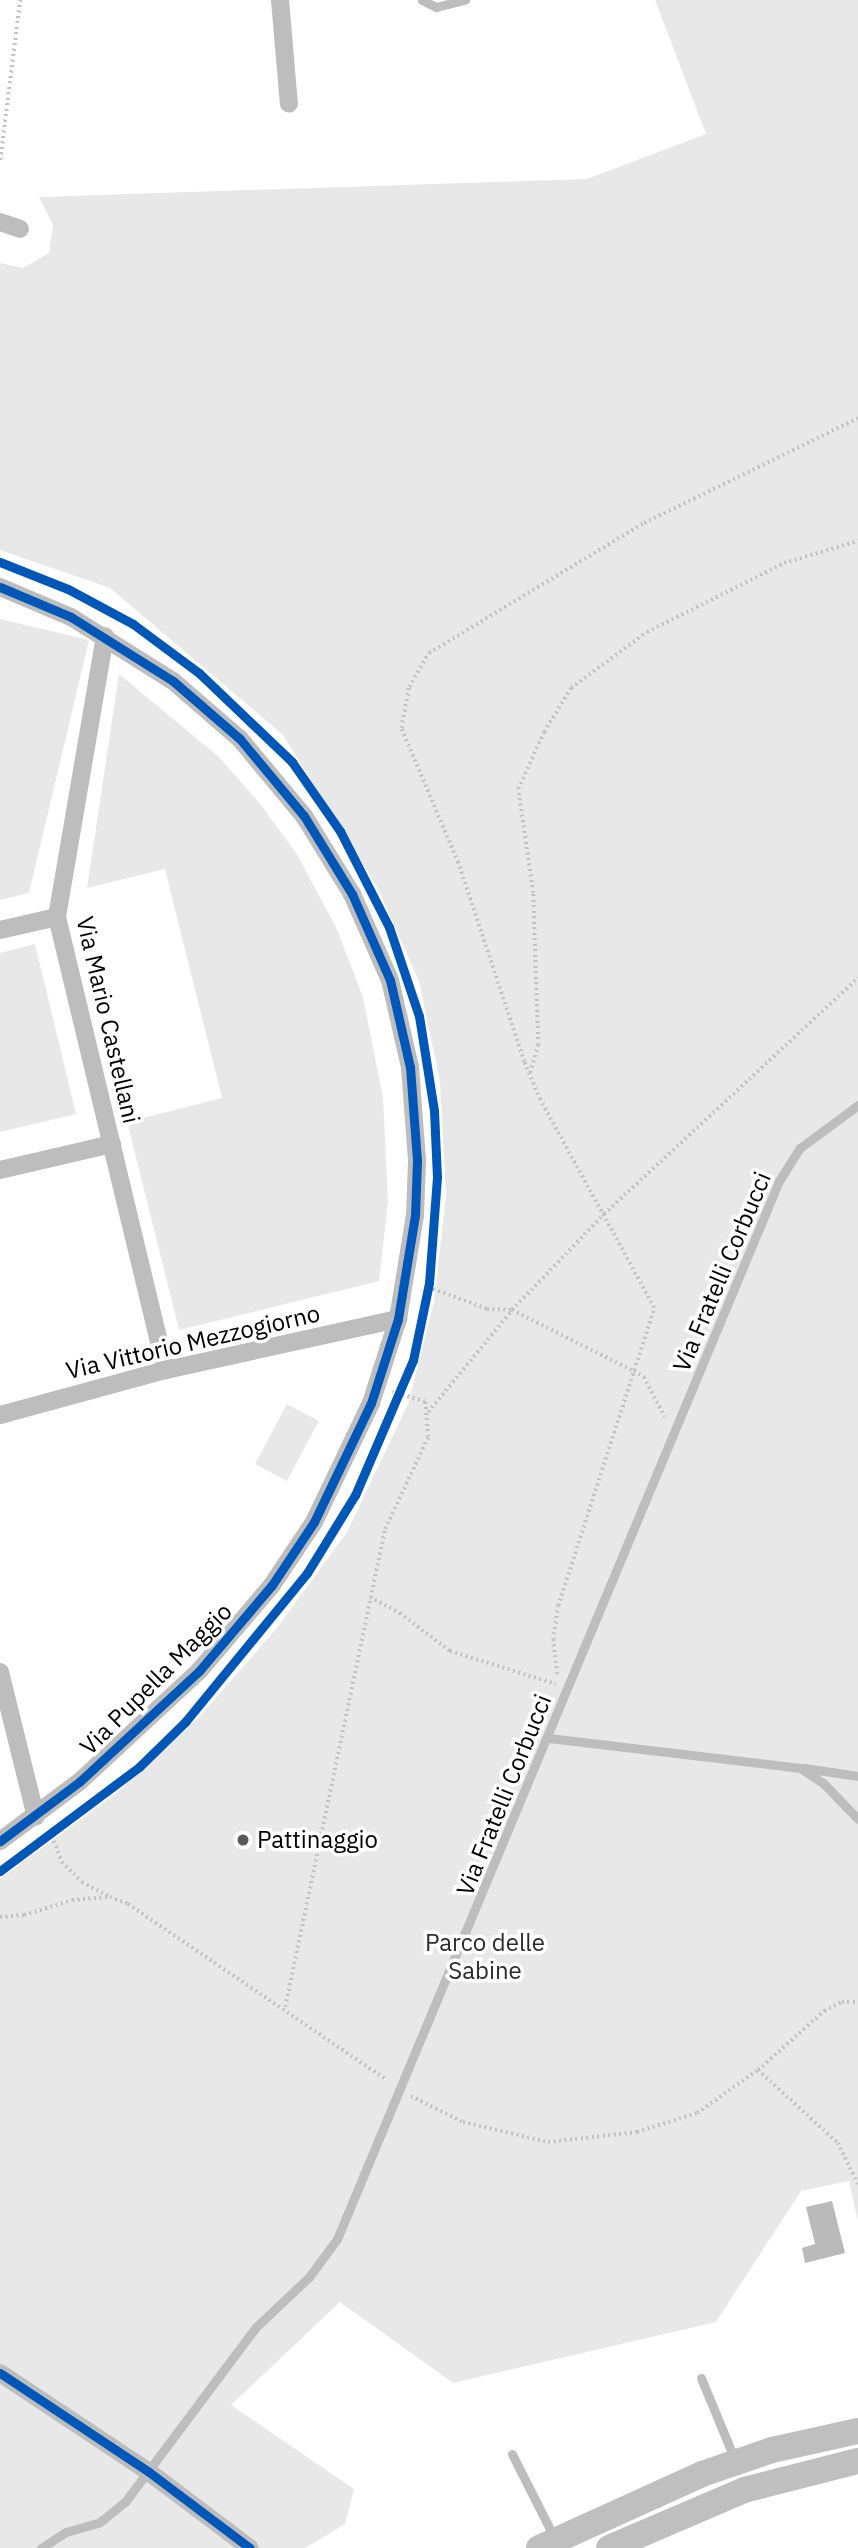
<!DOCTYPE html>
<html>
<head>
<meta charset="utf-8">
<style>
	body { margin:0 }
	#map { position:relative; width:858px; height:2548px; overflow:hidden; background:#fff; font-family:"IBM Plex Sans",sans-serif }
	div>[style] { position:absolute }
	.green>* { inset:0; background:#e8e8e8; transform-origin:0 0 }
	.water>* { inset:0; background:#bababa }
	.path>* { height:3.5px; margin-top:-1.75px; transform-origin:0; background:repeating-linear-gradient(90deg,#c2c2c2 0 2px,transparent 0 5.5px) }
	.lane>* { height:9px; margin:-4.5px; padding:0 4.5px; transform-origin:4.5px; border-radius:4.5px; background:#bdbdbd }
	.street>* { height:18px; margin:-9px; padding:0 9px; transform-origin:9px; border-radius:9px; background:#bdbdbd }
	.secondary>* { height:26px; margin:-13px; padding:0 13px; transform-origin:13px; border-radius:13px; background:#bfbfbf }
	.cycleway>* { height:9px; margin:-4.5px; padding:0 4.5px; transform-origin:4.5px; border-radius:4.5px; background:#0057b8 }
	.dots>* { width:19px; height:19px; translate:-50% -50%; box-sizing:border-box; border:4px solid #fff; border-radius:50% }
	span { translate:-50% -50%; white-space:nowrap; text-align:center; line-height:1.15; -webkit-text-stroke:7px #fff; paint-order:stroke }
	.street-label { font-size:24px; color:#000 }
	.poi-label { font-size:24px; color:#000 }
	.left { translate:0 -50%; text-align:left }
	.park-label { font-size:24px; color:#2c2c2c }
</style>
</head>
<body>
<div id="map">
	<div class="green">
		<div style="clip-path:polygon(655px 0,858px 0,858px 2221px,849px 2181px,801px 2191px,716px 2322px,453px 2383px,340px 2302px,231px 2405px,354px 2489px,345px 2524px,305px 2548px,0 2548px,0 1879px,119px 1791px,199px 1717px,277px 1628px,347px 1532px,408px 1404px,434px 1302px,446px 1195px,440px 1082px,419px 981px,377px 887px,283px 735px,110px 588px,0 550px,0 263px,23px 268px,49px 253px,53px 225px,39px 197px,587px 179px,706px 134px)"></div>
		<div style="clip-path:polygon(0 619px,89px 640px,29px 893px,0 900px)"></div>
		<div style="clip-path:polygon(119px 674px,219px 757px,261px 805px,296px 853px,336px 927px,363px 997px,383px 1098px,388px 1202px,379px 1281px,179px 1330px,127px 1122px,222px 1098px,165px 869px,87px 888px)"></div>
		<div style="clip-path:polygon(35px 944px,76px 1114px,0 1132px,0 953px)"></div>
		<div style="left:287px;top:1404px;width:36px;height:68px;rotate:28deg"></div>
	</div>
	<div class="water">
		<div style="clip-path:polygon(832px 2201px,845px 2253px,805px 2263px,802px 2248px,815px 2244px,806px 2207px)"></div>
	</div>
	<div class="path">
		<div style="left:0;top:160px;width:161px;rotate:-82.9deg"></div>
		<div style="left:530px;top:1073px;width:29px;rotate:-74deg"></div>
		<div style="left:538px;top:1045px;width:152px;rotate:-91.9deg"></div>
		<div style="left:533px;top:893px;width:105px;rotate:-98.2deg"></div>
		<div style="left:518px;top:789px;width:63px;rotate:-65.5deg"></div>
		<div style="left:544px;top:732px;width:52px;rotate:-58.5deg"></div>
		<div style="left:571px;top:688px;width:94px;rotate:-36.4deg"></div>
		<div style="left:647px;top:632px;width:153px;rotate:-26.7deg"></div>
		<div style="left:784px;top:563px;width:77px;rotate:-16.6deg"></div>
		<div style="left:428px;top:1287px;width:63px;rotate:20.4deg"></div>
		<div style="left:487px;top:1309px;width:25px;rotate:2deg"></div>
		<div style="left:512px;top:1310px;width:136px;rotate:26.6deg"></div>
		<div style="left:634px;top:1371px;width:12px;rotate:31deg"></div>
		<div style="left:644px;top:1377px;width:45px;rotate:62.3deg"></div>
		<div style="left:428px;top:1412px;width:132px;rotate:-50.5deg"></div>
		<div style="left:512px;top:1310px;width:133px;rotate:-46.2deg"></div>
		<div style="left:604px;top:1214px;width:347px;rotate:-42.9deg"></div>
		<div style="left:370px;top:1597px;width:34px;rotate:28deg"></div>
		<div style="left:400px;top:1613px;width:63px;rotate:37.2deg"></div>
		<div style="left:450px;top:1651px;width:111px;rotate:17.3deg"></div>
		<div style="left:557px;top:1674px;width:34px;rotate:-97deg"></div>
		<div style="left:553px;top:1640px;width:34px;rotate:-82deg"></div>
		<div style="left:558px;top:1606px;width:313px;rotate:-72.1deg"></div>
		<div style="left:654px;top:1308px;width:237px;rotate:-118.7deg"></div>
		<div style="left:540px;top:1100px;width:41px;rotate:-112.8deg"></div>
		<div style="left:524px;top:1062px;width:210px;rotate:-108.3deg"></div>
		<div style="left:458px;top:863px;width:147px;rotate:-112.9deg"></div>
		<div style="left:401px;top:728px;width:42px;rotate:-79deg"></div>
		<div style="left:409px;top:687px;width:39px;rotate:-60deg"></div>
		<div style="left:429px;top:653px;width:251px;rotate:-31.2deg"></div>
		<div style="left:644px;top:523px;width:238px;rotate:-26.1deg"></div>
		<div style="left:52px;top:1836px;width:28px;rotate:69deg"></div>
		<div style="left:62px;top:1862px;width:28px;rotate:45deg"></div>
		<div style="left:82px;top:1882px;width:30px;rotate:28deg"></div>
		<div style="left:0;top:1917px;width:24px;rotate:-5deg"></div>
		<div style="left:24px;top:1915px;width:50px;rotate:-17.4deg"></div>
		<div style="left:72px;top:1900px;width:38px;rotate:-5deg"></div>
		<div style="left:110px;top:1897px;width:19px;rotate:21deg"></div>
		<div style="left:128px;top:1904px;width:313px;rotate:34.2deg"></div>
		<div style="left:285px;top:2007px;width:488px;rotate:-78.2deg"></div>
		<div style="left:385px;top:1529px;width:102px;rotate:-64.9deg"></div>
		<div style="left:428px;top:1437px;width:35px;rotate:-95deg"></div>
		<div style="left:425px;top:1402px;width:34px;rotate:-163deg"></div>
		<div style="left:758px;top:2070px;width:108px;rotate:42.4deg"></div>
		<div style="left:838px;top:2143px;width:46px;rotate:64deg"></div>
		<div style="left:411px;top:2096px;width:58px;rotate:26.6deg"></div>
		<div style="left:463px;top:2122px;width:87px;rotate:13.2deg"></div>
		<div style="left:548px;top:2142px;width:90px;rotate:-6.4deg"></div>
		<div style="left:637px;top:2132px;width:63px;rotate:-17.6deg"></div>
		<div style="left:697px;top:2113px;width:75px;rotate:-35.2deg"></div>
		<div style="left:758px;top:2070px;width:89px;rotate:-41.8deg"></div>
		<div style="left:824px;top:2011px;width:20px;rotate:-27deg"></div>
		<div style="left:842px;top:2002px;width:16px"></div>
	</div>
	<div class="lane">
		<div style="left:422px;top:0;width:16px;rotate:27deg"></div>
		<div style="left:436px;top:7px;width:30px;rotate:-14deg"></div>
		<div style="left:549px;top:1738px;width:253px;rotate:6.8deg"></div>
		<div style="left:800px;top:1768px;width:27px;rotate:33deg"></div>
		<div style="left:823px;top:1783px;width:50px;rotate:45.8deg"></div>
		<div style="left:804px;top:1768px;width:55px;rotate:8.4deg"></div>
		<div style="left:701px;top:2378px;width:89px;rotate:67.5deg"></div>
		<div style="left:512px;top:2454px;width:93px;rotate:63.2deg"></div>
		<div style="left:41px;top:2548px;width:30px;rotate:-33deg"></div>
		<div style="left:66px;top:2532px;width:35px;rotate:-16deg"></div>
		<div style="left:100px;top:2522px;width:32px;rotate:-39deg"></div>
		<div style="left:125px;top:2502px;width:217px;rotate:-53.2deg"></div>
		<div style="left:255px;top:2328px;width:74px;rotate:-43.4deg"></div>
		<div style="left:309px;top:2277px;width:47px;rotate:-53.6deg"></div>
		<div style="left:337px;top:2239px;width:1147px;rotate:-67.33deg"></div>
		<div style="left:779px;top:1181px;width:39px;rotate:-58deg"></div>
		<div style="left:800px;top:1148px;width:72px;rotate:-36.6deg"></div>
	</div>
	<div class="street">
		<div style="left:280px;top:0;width:104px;rotate:85.1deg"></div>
		<div style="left:0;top:222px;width:21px;rotate:19deg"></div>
		<div style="left:0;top:587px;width:77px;rotate:22.9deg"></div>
		<div style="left:71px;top:617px;width:120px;rotate:32.1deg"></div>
		<div style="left:173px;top:681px;width:89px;rotate:40.9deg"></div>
		<div style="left:240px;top:739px;width:100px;rotate:50.3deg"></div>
		<div style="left:304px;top:816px;width:92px;rotate:58.4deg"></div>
		<div style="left:352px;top:894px;width:94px;rotate:66.2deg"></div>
		<div style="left:390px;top:980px;width:89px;rotate:77.1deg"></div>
		<div style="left:410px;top:1067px;width:94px;rotate:85.7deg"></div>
		<div style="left:417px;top:1161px;width:54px;rotate:92.1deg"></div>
		<div style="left:415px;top:1215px;width:105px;rotate:99.3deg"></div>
		<div style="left:398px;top:1319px;width:88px;rotate:107.8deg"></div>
		<div style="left:371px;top:1403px;width:132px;rotate:115.6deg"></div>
		<div style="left:314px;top:1522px;width:76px;rotate:123.7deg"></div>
		<div style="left:272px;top:1585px;width:113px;rotate:130.3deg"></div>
		<div style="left:199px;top:1671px;width:163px;rotate:137.2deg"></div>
		<div style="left:79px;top:1782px;width:99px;rotate:143.2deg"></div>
		<div style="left:105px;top:636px;width:285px;rotate:99.7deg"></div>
		<div style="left:57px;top:917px;width:466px;rotate:76.5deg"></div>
		<div style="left:0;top:930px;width:58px;rotate:-12.8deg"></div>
		<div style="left:0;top:1170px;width:115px;rotate:-13.1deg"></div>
		<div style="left:0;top:1415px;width:172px;rotate:-15.2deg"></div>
		<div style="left:166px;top:1370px;width:238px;rotate:-12.4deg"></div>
		<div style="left:0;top:1672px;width:149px;rotate:76.1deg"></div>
		<div style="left:0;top:2373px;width:179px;rotate:33.6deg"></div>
		<div style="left:149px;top:2472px;width:126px;rotate:37deg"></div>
	</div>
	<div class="secondary">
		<div style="left:539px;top:2548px;width:179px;rotate:-24.4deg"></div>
		<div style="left:702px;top:2474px;width:74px;rotate:-18.9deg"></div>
		<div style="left:772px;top:2450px;width:88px;rotate:-12.5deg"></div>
		<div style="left:609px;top:2548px;width:147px;rotate:-23.2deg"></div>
		<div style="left:744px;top:2490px;width:118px;rotate:-14.3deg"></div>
	</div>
	<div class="cycleway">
		<div style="left:0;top:562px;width:73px;rotate:21.7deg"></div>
		<div style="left:68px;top:589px;width:74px;rotate:28.3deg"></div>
		<div style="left:133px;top:624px;width:82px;rotate:36.6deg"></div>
		<div style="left:199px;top:673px;width:129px;rotate:43.7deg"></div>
		<div style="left:292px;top:762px;width:84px;rotate:55.2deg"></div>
		<div style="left:340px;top:831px;width:108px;rotate:63deg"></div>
		<div style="left:389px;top:927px;width:94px;rotate:71.4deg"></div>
		<div style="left:419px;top:1016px;width:96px;rotate:81deg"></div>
		<div style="left:434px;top:1111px;width:66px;rotate:87.4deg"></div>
		<div style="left:437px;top:1177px;width:106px;rotate:94.3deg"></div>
		<div style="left:429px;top:1283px;width:79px;rotate:101.7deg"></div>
		<div style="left:413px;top:1360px;width:147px;rotate:113.2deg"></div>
		<div style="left:355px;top:1495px;width:92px;rotate:121.6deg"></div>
		<div style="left:307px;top:1573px;width:193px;rotate:129.3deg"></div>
		<div style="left:185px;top:1722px;width:64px;rotate:135.6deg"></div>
		<div style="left:139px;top:1767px;width:174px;rotate:143.2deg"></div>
		<div style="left:0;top:587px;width:77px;rotate:22.9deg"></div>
		<div style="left:71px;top:617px;width:120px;rotate:32.1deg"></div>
		<div style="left:173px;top:681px;width:89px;rotate:40.9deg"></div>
		<div style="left:240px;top:739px;width:100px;rotate:50.3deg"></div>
		<div style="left:304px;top:816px;width:92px;rotate:58.4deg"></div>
		<div style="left:352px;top:894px;width:94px;rotate:66.2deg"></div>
		<div style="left:390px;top:980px;width:89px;rotate:77.1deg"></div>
		<div style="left:410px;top:1067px;width:94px;rotate:85.7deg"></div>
		<div style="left:417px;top:1161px;width:54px;rotate:92.1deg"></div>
		<div style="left:415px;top:1215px;width:105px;rotate:99.3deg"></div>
		<div style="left:398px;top:1319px;width:88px;rotate:107.8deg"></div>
		<div style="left:371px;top:1403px;width:132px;rotate:115.6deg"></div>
		<div style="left:314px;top:1522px;width:76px;rotate:123.7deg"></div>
		<div style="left:272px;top:1585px;width:113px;rotate:130.3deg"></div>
		<div style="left:199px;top:1671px;width:163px;rotate:137.2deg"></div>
		<div style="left:79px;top:1782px;width:99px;rotate:143.2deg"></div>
		<div style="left:0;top:2373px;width:179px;rotate:33.6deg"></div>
		<div style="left:149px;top:2472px;width:126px;rotate:37deg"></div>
	</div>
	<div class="dots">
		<div style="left:243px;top:1840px;background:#595959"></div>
	</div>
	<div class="street-label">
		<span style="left:108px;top:1020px;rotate:77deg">Via Mario Castellani</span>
		<span style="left:722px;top:1272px;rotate:-67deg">Via Fratelli Corbucci</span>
		<span style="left:193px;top:1342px;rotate:-13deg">Via Vittorio Mezzogiorno</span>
		<span style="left:156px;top:1679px;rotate:-45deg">Via Pupella Maggio</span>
		<span style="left:504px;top:1795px;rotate:-68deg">Via Fratelli Corbucci</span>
	</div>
	<div class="poi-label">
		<span class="left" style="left:257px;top:1840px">Pattinaggio</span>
	</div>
	<div class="park-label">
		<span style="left:485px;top:1957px">Parco delle<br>Sabine</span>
	</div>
</div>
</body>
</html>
